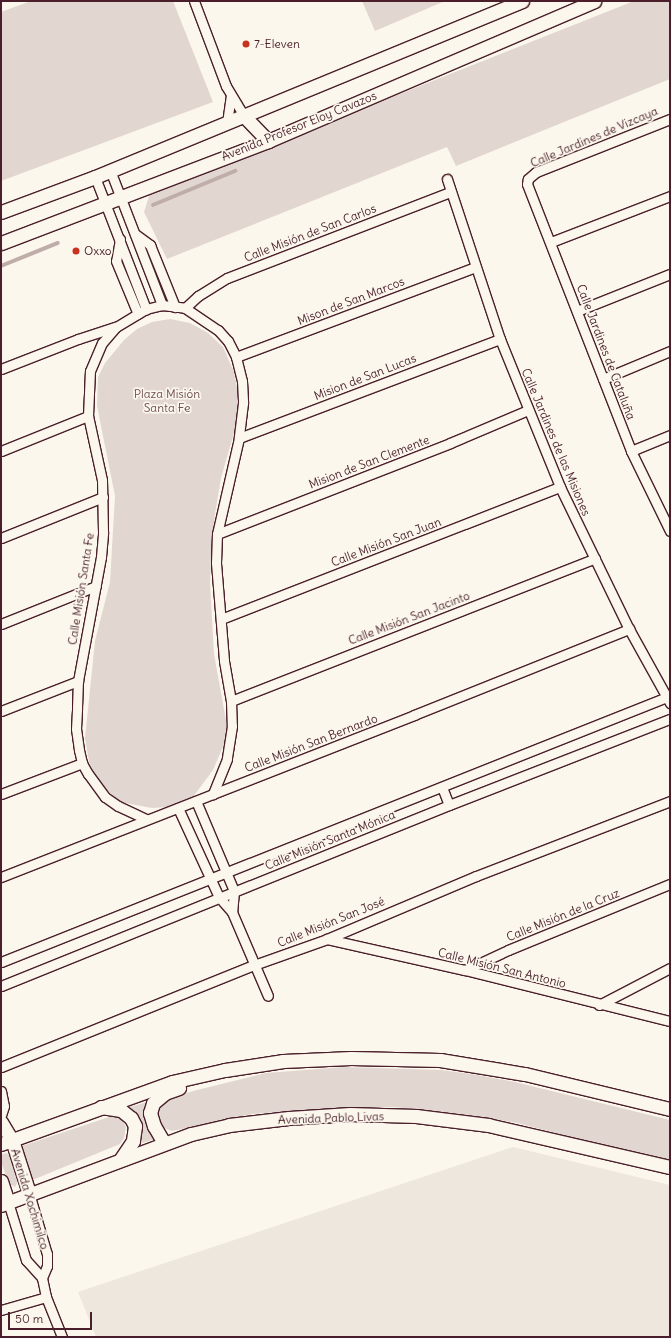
<!DOCTYPE html>
<html>
<head>
<meta charset="utf-8">
<style>
	body { margin:0 }
	#map { position:relative; width:671px; height:1338px; overflow:hidden; background:#fbf7ec; font-family:Delius,sans-serif }
	div>[style] { position:absolute }
	.built>* { inset:0; background:#eee7de }
	.green>* { inset:0; background:#e2d7d0 }
	.stream>* { height:3.5px; margin:-1.75px; padding:0 1.75px; transform-origin:1.75px; border-radius:1.75px; background:#bfadaa }
	.roads { filter:drop-shadow(1px 0 #4a1f2b) drop-shadow(-1px 0 #4a1f2b) drop-shadow(0 1px #4a1f2b) drop-shadow(0 -1px #4a1f2b) }
	.street>* { height:9px; margin:-4.5px; padding:0 4.5px; transform-origin:4.5px; border-radius:4.5px; background:#fbf7ec }
	.secondary>* { height:13px; margin:-6.5px; padding:0 6.5px; transform-origin:6.5px; border-radius:6.5px; background:#fbf7ec }
	.dots>* { width:11px; height:11px; translate:-50% -50%; box-sizing:border-box; border:2px solid #fbf7ec; border-radius:50% }
	span { translate:-50% -50%; white-space:nowrap; text-align:center; line-height:1.15; -webkit-text-stroke:3.5px #fbf7ec; paint-order:stroke }
	.poi-label { font-size:12px; color:#4a1f2b }
	.left { translate:0 -50%; text-align:left }
	.street-label { font-size:12px; color:#4a1f2b }
	.park-label { font-size:12px; color:#704d54 }
	.frame { position:absolute; inset:0; border:2px solid #4a1f2b; pointer-events:none }
	.scale { position:absolute; left:8px; top:1312px; width:84px; height:18px; box-sizing:border-box; border:2px solid #4a1f2b; border-top:0; padding-left:5px; font-size:12px; line-height:14px; white-space:nowrap; color:#4a1f2b; -webkit-text-stroke:3px #fbf7ec; paint-order:stroke }
</style>
</head>
<body>
<div id="map">
	<div class="built">
		<div style="clip-path:polygon(513px 1147px,670px 1185px,670px 1337px,96px 1337px,78px 1292px)"></div>
	</div>
	<div class="green">
		<div style="clip-path:polygon(31px 1px,173px 1px,213px 102px,1px 181px,1px 12px)"></div>
		<div style="clip-path:polygon(362px 1px,445px 1px,375px 31px)"></div>
		<div style="clip-path:polygon(634px 1px,670px 1px,670px 79px,456px 166px,447px 147px,167px 259px,144px 212px,150px 193px)"></div>
		<div style="clip-path:polygon(170px 319px,190px 323px,208px 333px,223px 347px,234px 372px,239px 398px,236px 426px,221px 478px,215px 514px,212px 539px,210px 583px,214px 654px,227px 726px,225px 742px,213px 770px,193px 797px,183px 804px,169px 807px,152px 808px,120px 802px,105px 788px,96px 776px,89px 762px,85px 738px,95px 641px,110px 582px,115px 496px,97px 406px,98px 377px,105px 363px,124px 340px,137px 329px,152px 322px)"></div>
		<div style="clip-path:polygon(344px 1067px,441px 1070px,471px 1074px,515px 1082px,670px 1120px,670px 1163px,517px 1123px,476px 1116px,395px 1107px,325px 1109px,252px 1114px,172px 1131px,164px 1128px,159px 1118px,158px 1111px,161px 1104px,166px 1099px,197px 1090px,266px 1073px)"></div>
		<div style="clip-path:polygon(147px 1102px,144px 1119px,155px 1139px,136px 1145px,142px 1129px,136px 1113px,130px 1107px)"></div>
		<div style="clip-path:polygon(112px 1116px,121px 1119px,126px 1127px,124px 1138px,120px 1144px,30px 1181px,19px 1147px)"></div>
		<div style="clip-path:polygon(6px 1153px,9px 1155px,18px 1181px,15px 1187px,9px 1184px,1px 1162px,1px 1155px)"></div>
	</div>
	<div class="stream">
		<div style="left:153px;top:205px;width:89px;rotate:-22.5deg"></div>
		<div style="left:1px;top:266px;width:61px;rotate:-22deg"></div>
	</div>
	<div class="roads">
		<div class="street">
			<div style="left:194px;top:1px;width:91px;rotate:69.4deg"></div>
			<div style="left:226px;top:86px;width:35px;rotate:59deg"></div>
			<div style="left:670px;top:119px;width:144px;rotate:158.4deg"></div>
			<div style="left:536px;top:172px;width:11px;rotate:139deg"></div>
			<div style="left:528px;top:179px;width:5px;rotate:101deg"></div>
			<div style="left:527px;top:184px;width:287px;rotate:68.7deg"></div>
			<div style="left:631px;top:451px;width:89px;rotate:64deg"></div>
			<div style="left:227px;top:123px;width:27px;rotate:-82deg"></div>
			<div style="left:110px;top:170px;width:145px;rotate:68.9deg"></div>
			<div style="left:95px;top:177px;width:142px;rotate:68.9deg"></div>
			<div style="left:447px;top:179px;width:169px;rotate:71.7deg"></div>
			<div style="left:500px;top:339px;width:160px;rotate:67.9deg"></div>
			<div style="left:560px;top:487px;width:158px;rotate:64.1deg"></div>
			<div style="left:629px;top:629px;width:85px;rotate:61deg"></div>
			<div style="left:135px;top:234px;width:19px;rotate:36deg"></div>
			<div style="left:150px;top:245px;width:67px;rotate:68deg"></div>
			<div style="left:120px;top:239px;width:22px;rotate:100deg"></div>
			<div style="left:116px;top:261px;width:57px;rotate:67.5deg"></div>
			<div style="left:551px;top:242px;width:128px;rotate:-21.1deg"></div>
			<div style="left:185px;top:308px;width:18px;rotate:-43deg"></div>
			<div style="left:198px;top:296px;width:34px;rotate:-32deg"></div>
			<div style="left:227px;top:278px;width:239px;rotate:-21.1deg"></div>
			<div style="left:577px;top:311px;width:100px;rotate:-21.7deg"></div>
			<div style="left:236px;top:357px;width:255px;rotate:-20.6deg"></div>
			<div style="left:1px;top:369px;width:83px;rotate:-21.3deg"></div>
			<div style="left:78px;top:339px;width:40px;rotate:-18deg"></div>
			<div style="left:603px;top:379px;width:73px;rotate:-22.7deg"></div>
			<div style="left:239px;top:438px;width:279px;rotate:-20.8deg"></div>
			<div style="left:1px;top:451px;width:94px;rotate:-21.9deg"></div>
			<div style="left:631px;top:451px;width:42px;rotate:-22.3deg"></div>
			<div style="left:217px;top:534px;width:250px;rotate:-21.3deg"></div>
			<div style="left:450px;top:443px;width:85px;rotate:-22.9deg"></div>
			<div style="left:1px;top:538px;width:110px;rotate:-21.9deg"></div>
			<div style="left:221px;top:619px;width:364px;rotate:-21.3deg"></div>
			<div style="left:1px;top:624px;width:102px;rotate:-21.8deg"></div>
			<div style="left:231px;top:701px;width:391px;rotate:-21.4deg"></div>
			<div style="left:1px;top:711px;width:83px;rotate:-21.3deg"></div>
			<div style="left:442px;top:787px;width:19px;rotate:69deg"></div>
			<div style="left:1px;top:794px;width:87px;rotate:-20.9deg"></div>
			<div style="left:196px;top:801px;width:98px;rotate:67.1deg"></div>
			<div style="left:234px;top:891px;width:21px;rotate:95deg"></div>
			<div style="left:178px;top:808px;width:98px;rotate:65.3deg"></div>
			<div style="left:219px;top:897px;width:20px;rotate:49deg"></div>
			<div style="left:232px;top:912px;width:91px;rotate:66.8deg"></div>
			<div style="left:146px;top:819px;width:31px;rotate:-155deg"></div>
			<div style="left:118px;top:806px;width:16px;rotate:-145deg"></div>
			<div style="left:105px;top:797px;width:29px;rotate:-126deg"></div>
			<div style="left:88px;top:774px;width:13px;rotate:-119deg"></div>
			<div style="left:82px;top:763px;width:13px;rotate:-103deg"></div>
			<div style="left:79px;top:750px;width:21px;rotate:-98deg"></div>
			<div style="left:76px;top:729px;width:21px;rotate:-87deg"></div>
			<div style="left:77px;top:708px;width:27px;rotate:-88deg"></div>
			<div style="left:78px;top:681px;width:126px;rotate:-79.5deg"></div>
			<div style="left:101px;top:557px;width:25px;rotate:-85deg"></div>
			<div style="left:103px;top:532px;width:52px;rotate:-91.1deg"></div>
			<div style="left:102px;top:480px;width:66px;rotate:-102.3deg"></div>
			<div style="left:88px;top:416px;width:45px;rotate:-87.5deg"></div>
			<div style="left:90px;top:371px;width:30px;rotate:-67deg"></div>
			<div style="left:102px;top:343px;width:21px;rotate:-49deg"></div>
			<div style="left:116px;top:327px;width:35px;rotate:-31deg"></div>
			<div style="left:146px;top:309px;width:16px;rotate:-14deg"></div>
			<div style="left:162px;top:305px;width:23px;rotate:7deg"></div>
			<div style="left:185px;top:308px;width:40px;rotate:34deg"></div>
			<div style="left:218px;top:330px;width:15px;rotate:48deg"></div>
			<div style="left:228px;top:341px;width:18px;rotate:63deg"></div>
			<div style="left:236px;top:357px;width:25px;rotate:76deg"></div>
			<div style="left:242px;top:381px;width:22px;rotate:87deg"></div>
			<div style="left:243px;top:403px;width:35px;rotate:97deg"></div>
			<div style="left:239px;top:438px;width:98px;rotate:102.9deg"></div>
			<div style="left:217px;top:534px;width:29px;rotate:92deg"></div>
			<div style="left:216px;top:563px;width:98px;rotate:85.3deg"></div>
			<div style="left:224px;top:661px;width:41px;rotate:80.1deg"></div>
			<div style="left:231px;top:701px;width:25px;rotate:88deg"></div>
			<div style="left:232px;top:726px;width:33px;rotate:99deg"></div>
			<div style="left:227px;top:759px;width:38px;rotate:112deg"></div>
			<div style="left:1px;top:877px;width:444px;rotate:-21.4deg"></div>
			<div style="left:414px;top:715px;width:232px;rotate:-21.8deg"></div>
			<div style="left:327px;top:939px;width:141px;rotate:12.7deg"></div>
			<div style="left:465px;top:970px;width:211px;rotate:14deg"></div>
			<div style="left:1px;top:962px;width:717px;rotate:-21.7deg"></div>
			<div style="left:465px;top:970px;width:47px;rotate:-24.9deg"></div>
			<div style="left:508px;top:950px;width:175px;rotate:-22.2deg"></div>
			<div style="left:1px;top:986px;width:483px;rotate:-22deg"></div>
			<div style="left:449px;top:805px;width:237px;rotate:-21.3deg"></div>
			<div style="left:599px;top:1005px;width:80px;rotate:-27.5deg"></div>
			<div style="left:1px;top:1067px;width:273px;rotate:-22deg"></div>
			<div style="left:254px;top:965px;width:77px;rotate:-19.6deg"></div>
			<div style="left:327px;top:939px;width:162px;rotate:-22.9deg"></div>
			<div style="left:476px;top:876px;width:208px;rotate:-21.1deg"></div>
			<div style="left:1px;top:1091px;width:15px;rotate:79deg"></div>
			<div style="left:4px;top:1106px;width:9px;rotate:108deg"></div>
			<div style="left:29px;top:1193px;width:64px;rotate:73.6deg"></div>
			<div style="left:47px;top:1254px;width:12px;rotate:90deg"></div>
			<div style="left:47px;top:1266px;width:13px;rotate:113deg"></div>
			<div style="left:42px;top:1278px;width:19px;rotate:78deg"></div>
			<div style="left:46px;top:1297px;width:43px;rotate:68.2deg"></div>
			<div style="left:8px;top:1202px;width:61px;rotate:72.8deg"></div>
			<div style="left:26px;top:1260px;width:24px;rotate:48deg"></div>
			<div style="left:1px;top:1310px;width:47px;rotate:-16.1deg"></div>
		</div>
		<div class="secondary">
			<div style="left:244px;top:116px;width:35px;rotate:46deg"></div>
			<div style="left:1px;top:212px;width:100px;rotate:-20.4deg"></div>
			<div style="left:95px;top:177px;width:462px;rotate:-22.4deg"></div>
			<div style="left:1px;top:243px;width:286px;rotate:-20.9deg"></div>
			<div style="left:268px;top:141px;width:355px;rotate:-23.2deg"></div>
			<div style="left:101px;top:1107px;width:20px;rotate:9deg"></div>
			<div style="left:121px;top:1110px;width:13px;rotate:39deg"></div>
			<div style="left:131px;top:1118px;width:9px;rotate:63deg"></div>
			<div style="left:135px;top:1126px;width:15px;rotate:98deg"></div>
			<div style="left:133px;top:1141px;width:22px;rotate:124deg"></div>
			<div style="left:1px;top:1122px;width:21px;rotate:59deg"></div>
			<div style="left:12px;top:1140px;width:56px;rotate:72.2deg"></div>
			<div style="left:164px;top:1143px;width:20px;rotate:-120deg"></div>
			<div style="left:154px;top:1126px;width:14px;rotate:-107deg"></div>
			<div style="left:150px;top:1113px;width:10px;rotate:-73deg"></div>
			<div style="left:153px;top:1103px;width:16px;rotate:-40deg"></div>
			<div style="left:165px;top:1093px;width:15px;rotate:-20deg"></div>
			<div style="left:1px;top:1144px;width:182px;rotate:-19.9deg"></div>
			<div style="left:172px;top:1082px;width:54px;rotate:-12.8deg"></div>
			<div style="left:225px;top:1070px;width:59px;rotate:-8.8deg"></div>
			<div style="left:283px;top:1061px;width:68px;rotate:-2.5deg"></div>
			<div style="left:351px;top:1058px;width:89px;rotate:1.3deg"></div>
			<div style="left:440px;top:1060px;width:86px;rotate:9.4deg"></div>
			<div style="left:525px;top:1074px;width:149px;rotate:13.6deg"></div>
			<div style="left:1px;top:1181px;width:22px;rotate:72deg"></div>
			<div style="left:1px;top:1205px;width:203px;rotate:-20.5deg"></div>
			<div style="left:191px;top:1134px;width:39px;rotate:-13deg"></div>
			<div style="left:229px;top:1125px;width:60px;rotate:-6.7deg"></div>
			<div style="left:289px;top:1118px;width:61px;rotate:-3.8deg"></div>
			<div style="left:350px;top:1114px;width:66px;rotate:1.7deg"></div>
			<div style="left:416px;top:1116px;width:73px;rotate:7.1deg"></div>
			<div style="left:488px;top:1125px;width:187px;rotate:13deg"></div>
		</div>
	</div>
	<div class="dots">
		<div style="left:246px;top:44px;background:#c8321e"></div>
		<div style="left:76px;top:251px;background:#c8321e"></div>
	</div>
	<div class="poi-label">
		<span class="left" style="left:254px;top:44px">7-Eleven</span>
		<span class="left" style="left:84px;top:251px">Oxxo</span>
	</div>
	<div class="street-label">
		<span style="left:299px;top:126px;rotate:-22deg">Avenida Profesor Eloy Cavazos</span>
		<span style="left:594px;top:137px;rotate:-23deg">Calle Jardines de Vizcaya</span>
		<span style="left:310px;top:233px;rotate:-21deg">Calle Misión de San Carlos</span>
		<span style="left:351px;top:301px;rotate:-21deg">Mison de San Marcos</span>
		<span style="left:606px;top:352px;rotate:69deg">Calle Jardines de Cataluña</span>
		<span style="left:365px;top:377px;rotate:-21deg">Mision de San Lucas</span>
		<span style="left:556px;top:442px;rotate:67deg">Calle Jardines de las Misiones</span>
		<span style="left:369px;top:462px;rotate:-21deg">Mision de San Clemente</span>
		<span style="left:386px;top:542px;rotate:-21deg">Calle Misión San Juan</span>
		<span style="left:81px;top:589px;rotate:-81deg">Calle Misión Santa Fe</span>
		<span style="left:409px;top:618px;rotate:-21deg">Calle Misión San Jacinto</span>
		<span style="left:311px;top:743px;rotate:-21deg">Calle Misión San Bernardo</span>
		<span style="left:330px;top:840px;rotate:-22deg">Calle Misión Santa Mónica</span>
		<span style="left:563px;top:915px;rotate:-22deg">Calle Misión de la Cruz</span>
		<span style="left:331px;top:922px;rotate:-22deg">Calle Misión San José</span>
		<span style="left:502px;top:968px;rotate:14deg">Calle Misión San Antonio</span>
		<span style="left:331px;top:1118px;rotate:-2deg">Avenida Pablo Livas</span>
		<span style="left:30px;top:1199px;rotate:73deg">Avenida Xochimilco</span>
	</div>
	<div class="park-label">
		<span style="left:167px;top:401px">Plaza Misión<br>Santa Fe</span>
	</div>
	<div class="frame"></div>
	<div class="scale">50 m</div>
</div>
</body>
</html>
